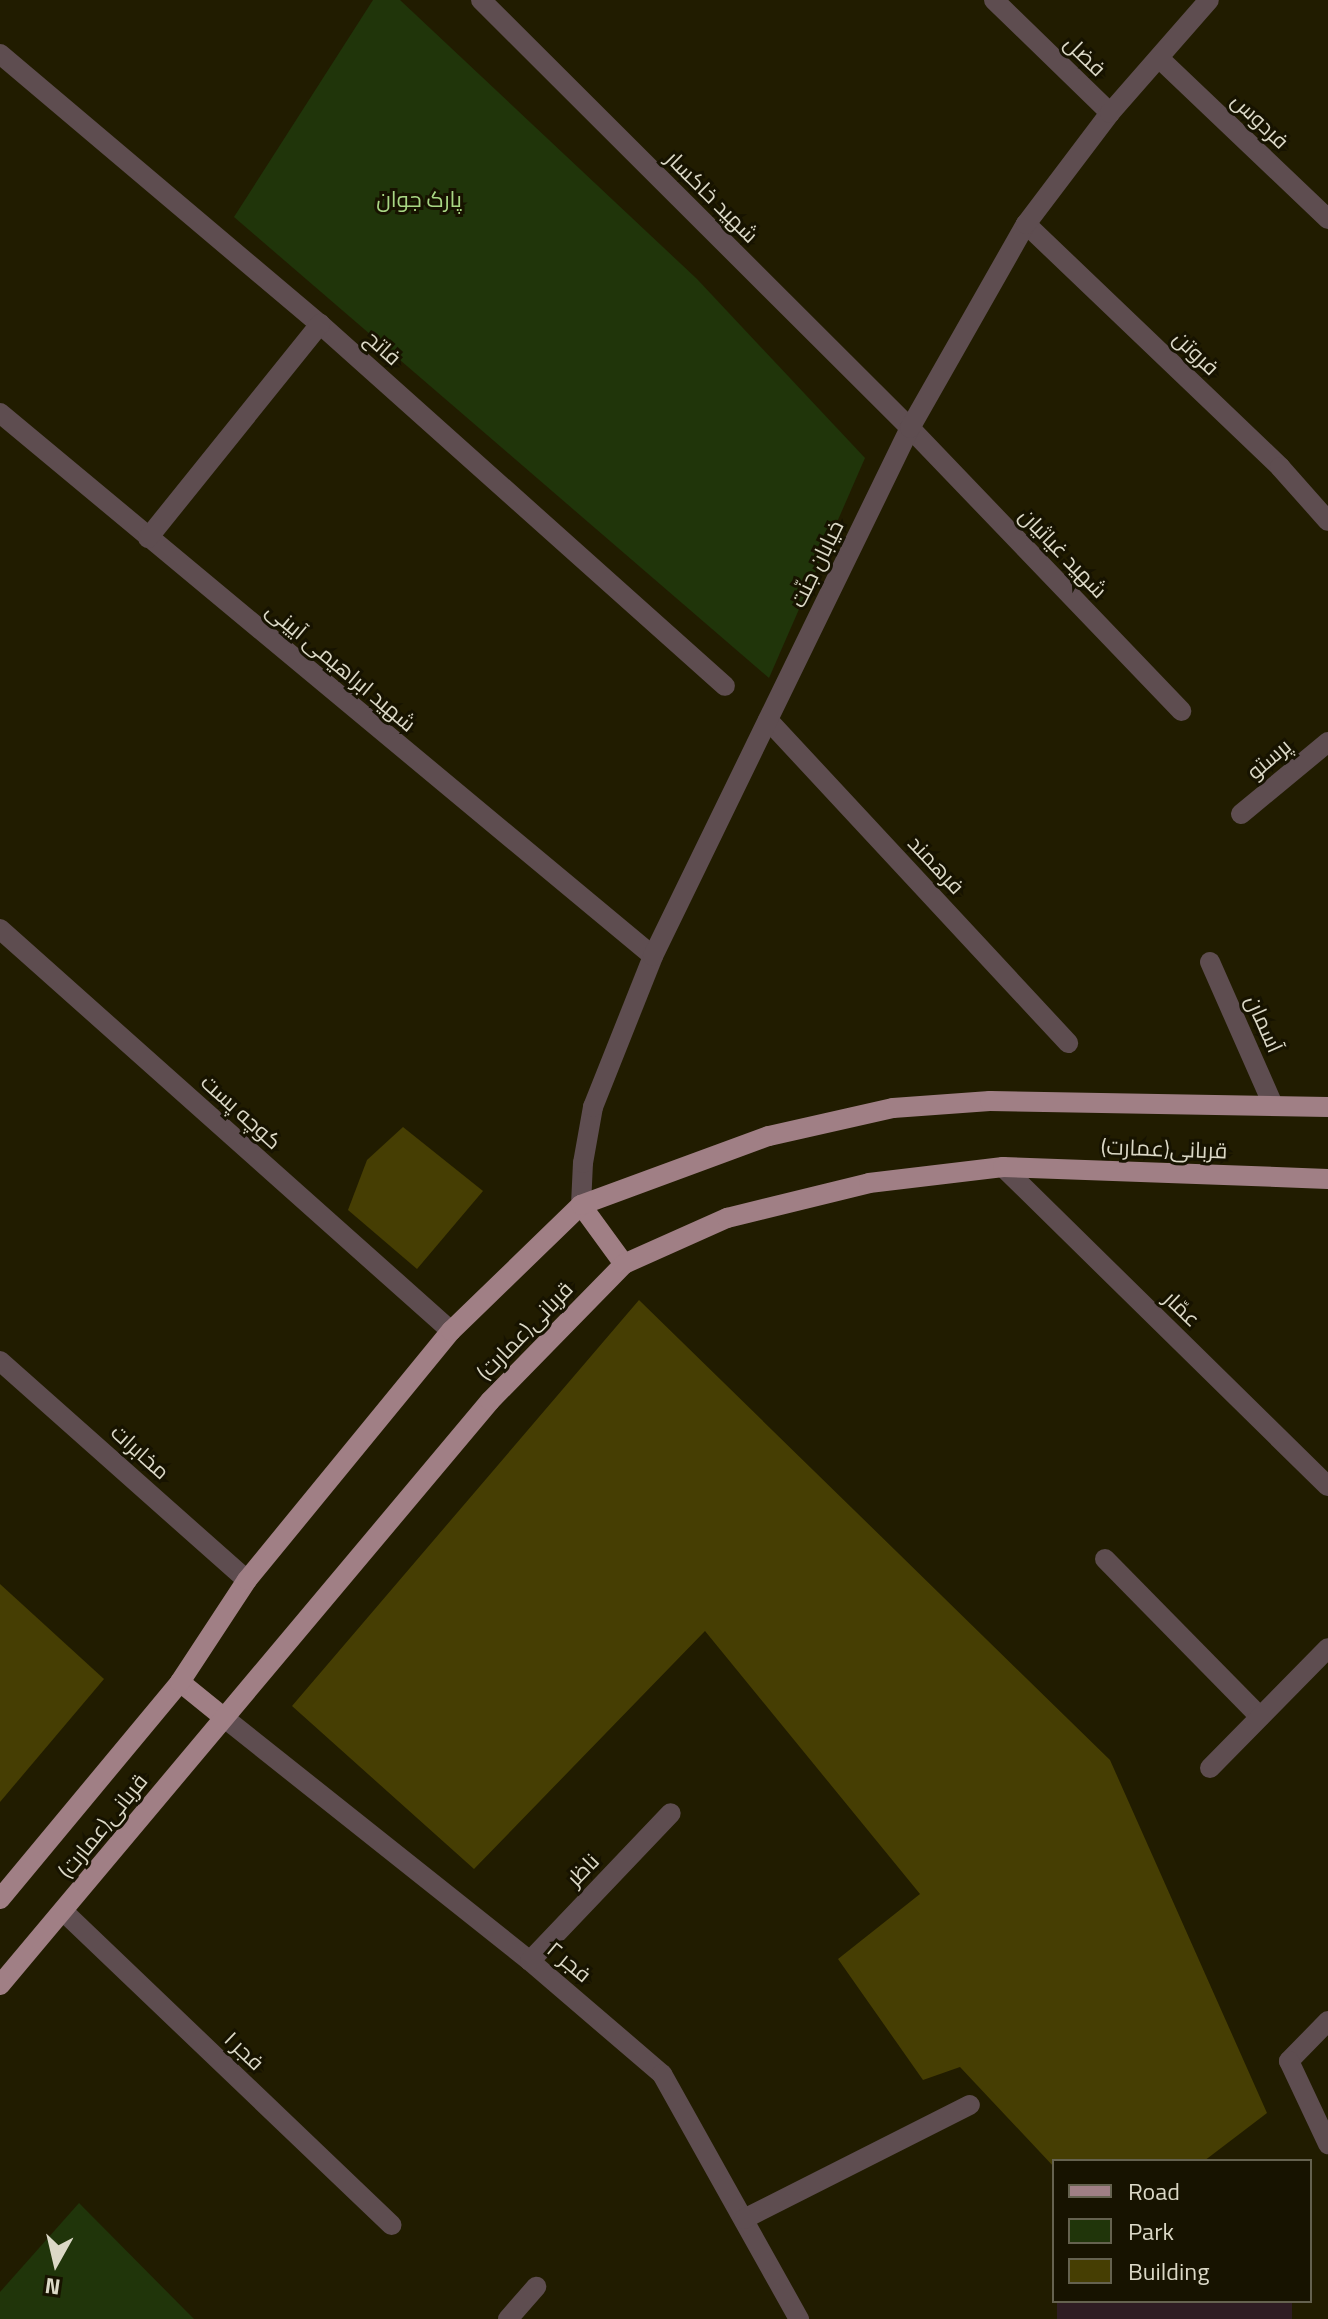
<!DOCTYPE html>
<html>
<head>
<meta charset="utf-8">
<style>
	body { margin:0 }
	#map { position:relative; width:1328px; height:2319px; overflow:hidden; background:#211c00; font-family:"Titillium Web",Cairo,sans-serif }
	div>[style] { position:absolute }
	.education>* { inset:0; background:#2f1d23; transform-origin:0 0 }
	.green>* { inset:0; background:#20350a }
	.building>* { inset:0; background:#463e03 }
	.minor>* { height:20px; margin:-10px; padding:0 10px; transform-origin:10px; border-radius:10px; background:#5e4d50 }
	.major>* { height:20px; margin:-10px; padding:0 10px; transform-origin:10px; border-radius:10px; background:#a07f85 }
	span { translate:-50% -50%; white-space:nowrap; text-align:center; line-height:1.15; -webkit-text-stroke:6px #171300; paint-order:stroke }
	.street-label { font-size:22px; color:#dbd8c6 }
	.park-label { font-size:22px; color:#a9d784 }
	.legend { position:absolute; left:1052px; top:2159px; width:260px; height:144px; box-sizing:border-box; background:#171300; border:2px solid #65624f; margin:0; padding:10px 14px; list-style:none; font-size:24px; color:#dbd8c6 }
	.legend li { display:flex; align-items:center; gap:16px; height:40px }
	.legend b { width:40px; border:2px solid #65624f }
	.north { position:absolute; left:16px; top:2223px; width:80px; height:80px; -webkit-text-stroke:6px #171300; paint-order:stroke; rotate:188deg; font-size:22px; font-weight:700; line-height:32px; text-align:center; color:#dbd8c6 }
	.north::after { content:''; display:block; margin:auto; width:28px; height:36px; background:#dbd8c6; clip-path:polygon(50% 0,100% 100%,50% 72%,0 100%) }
</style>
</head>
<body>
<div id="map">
	<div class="education">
		<div style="left:1057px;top:2301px;width:235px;height:31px"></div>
	</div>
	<div class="green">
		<div style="clip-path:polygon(373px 0,400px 0,697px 279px,865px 458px,769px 678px,234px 217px)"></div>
		<div style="clip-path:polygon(79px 2203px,194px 2319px,0 2319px,0 2292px)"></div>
	</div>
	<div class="building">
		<div style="clip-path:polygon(403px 1127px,483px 1191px,417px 1269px,348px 1210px,367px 1160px)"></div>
		<div style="clip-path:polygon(639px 1300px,1110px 1760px,1267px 2113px,1204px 2161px,1054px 2161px,1054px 2167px,960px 2067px,923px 2080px,838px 1959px,920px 1894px,705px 1631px,474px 1869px,292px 1706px)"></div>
		<div style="clip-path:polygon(0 1584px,104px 1679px,0 1802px)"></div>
	</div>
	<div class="minor">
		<div style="left:481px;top:0;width:606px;rotate:44.93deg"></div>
		<div style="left:910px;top:428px;width:392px;rotate:46.2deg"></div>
		<div style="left:994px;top:0;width:162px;rotate:44.2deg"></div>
		<div style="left:0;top:54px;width:419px;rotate:40.2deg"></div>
		<div style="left:320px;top:324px;width:543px;rotate:41.79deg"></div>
		<div style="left:1160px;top:59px;width:232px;rotate:43.6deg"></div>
		<div style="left:1026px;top:224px;width:352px;rotate:43.7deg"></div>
		<div style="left:1280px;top:467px;width:72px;rotate:48.4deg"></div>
		<div style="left:0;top:413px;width:849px;rotate:39.75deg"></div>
		<div style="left:148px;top:538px;width:275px;rotate:-51.2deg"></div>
		<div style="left:768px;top:720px;width:441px;rotate:47.1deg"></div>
		<div style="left:1241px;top:814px;width:113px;rotate:-39.6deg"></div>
		<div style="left:0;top:929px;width:604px;rotate:41.71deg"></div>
		<div style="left:1210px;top:962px;width:156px;rotate:66.2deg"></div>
		<div style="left:1003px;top:1167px;width:455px;rotate:44.5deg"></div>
		<div style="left:581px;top:1205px;width:42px;rotate:-87.3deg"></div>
		<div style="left:583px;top:1163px;width:57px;rotate:-79.9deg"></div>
		<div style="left:593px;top:1107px;width:162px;rotate:-68.3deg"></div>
		<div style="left:653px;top:956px;width:587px;rotate:-64.05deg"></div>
		<div style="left:910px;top:428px;width:235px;rotate:-60.4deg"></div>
		<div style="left:1026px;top:224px;width:139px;rotate:-52.9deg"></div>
		<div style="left:1110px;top:113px;width:150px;rotate:-48.8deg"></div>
		<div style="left:0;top:1361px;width:330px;rotate:41.6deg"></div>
		<div style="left:1105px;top:1559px;width:221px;rotate:45.5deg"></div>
		<div style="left:222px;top:1716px;width:394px;rotate:38.5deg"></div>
		<div style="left:530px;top:1961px;width:174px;rotate:40.6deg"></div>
		<div style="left:662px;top:2074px;width:281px;rotate:60.8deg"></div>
		<div style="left:1210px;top:1768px;width:168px;rotate:-45.5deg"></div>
		<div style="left:64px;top:1912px;width:453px;rotate:43.7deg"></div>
		<div style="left:530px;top:1961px;width:204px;rotate:-46.4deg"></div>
		<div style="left:1328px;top:2021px;width:56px;rotate:134.3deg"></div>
		<div style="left:1289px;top:2061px;width:92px;rotate:64.8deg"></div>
		<div style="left:744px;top:2219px;width:253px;rotate:-26.8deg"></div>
		<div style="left:508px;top:2319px;width:43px;rotate:-48.8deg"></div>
	</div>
	<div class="major">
		<div style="left:581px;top:1205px;width:73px;rotate:53.9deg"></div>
		<div style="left:180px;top:1682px;width:54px;rotate:39deg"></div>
		<div style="left:0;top:1899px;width:282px;rotate:-50.3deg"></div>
		<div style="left:180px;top:1682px;width:122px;rotate:-56.7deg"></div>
		<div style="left:247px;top:1580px;width:322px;rotate:-50.7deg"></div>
		<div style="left:451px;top:1331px;width:181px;rotate:-44.1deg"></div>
		<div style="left:581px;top:1205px;width:200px;rotate:-20.2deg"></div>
		<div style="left:769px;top:1136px;width:127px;rotate:-12.7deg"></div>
		<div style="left:893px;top:1108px;width:97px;rotate:-4.1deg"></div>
		<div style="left:990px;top:1101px;width:338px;rotate:1deg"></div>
		<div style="left:0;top:1985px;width:762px;rotate:-50deg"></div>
		<div style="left:490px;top:1401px;width:192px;rotate:-45.6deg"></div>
		<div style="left:624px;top:1264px;width:113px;rotate:-24.1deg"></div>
		<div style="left:727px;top:1218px;width:146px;rotate:-13.8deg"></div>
		<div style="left:869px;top:1183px;width:135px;rotate:-6.8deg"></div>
		<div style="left:1003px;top:1167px;width:325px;rotate:2.1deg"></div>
	</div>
	<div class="street-label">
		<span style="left:1085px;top:56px;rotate:44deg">فضل</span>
		<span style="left:1260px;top:121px;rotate:44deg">فردوس</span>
		<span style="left:712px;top:197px;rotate:45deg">شهید خاکسار</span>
		<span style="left:383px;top:348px;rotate:42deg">فاتح</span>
		<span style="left:1196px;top:353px;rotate:44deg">فروتن</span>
		<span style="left:1063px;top:553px;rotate:46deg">شهید غیاثیان</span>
		<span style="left:817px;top:564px;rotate:-64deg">خیابان جنّت</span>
		<span style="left:341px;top:667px;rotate:40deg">شهید ابراهیمی آیینی</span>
		<span style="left:1269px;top:759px;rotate:-40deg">پرستو</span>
		<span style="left:936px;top:865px;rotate:47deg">فرهمند</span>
		<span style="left:1264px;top:1024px;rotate:66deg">آسمان</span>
		<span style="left:241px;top:1112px;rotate:42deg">کوچه پست</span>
		<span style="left:1164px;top:1149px;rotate:2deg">(عمارت)قربانی</span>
		<span style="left:1182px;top:1309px;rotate:44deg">عمّار</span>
		<span style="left:525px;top:1331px;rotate:-46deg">(عمارت)قربانی</span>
		<span style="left:140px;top:1452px;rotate:42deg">مخابرات</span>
		<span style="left:103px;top:1826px;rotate:-51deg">(عمارت)قربانی</span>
		<span style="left:583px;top:1870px;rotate:-46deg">ناظر</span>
		<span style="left:569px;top:1962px;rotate:40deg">فجر ۲</span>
		<span style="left:244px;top:2051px;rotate:44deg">فجر ۱</span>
	</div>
	<div class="park-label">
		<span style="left:419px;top:200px">پارک جوان</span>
	</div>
	<ul class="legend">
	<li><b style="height:10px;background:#a07f85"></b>Road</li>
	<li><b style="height:22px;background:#20350a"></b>Park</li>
	<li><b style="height:22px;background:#463e03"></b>Building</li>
	</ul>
	<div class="north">N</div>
</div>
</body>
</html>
